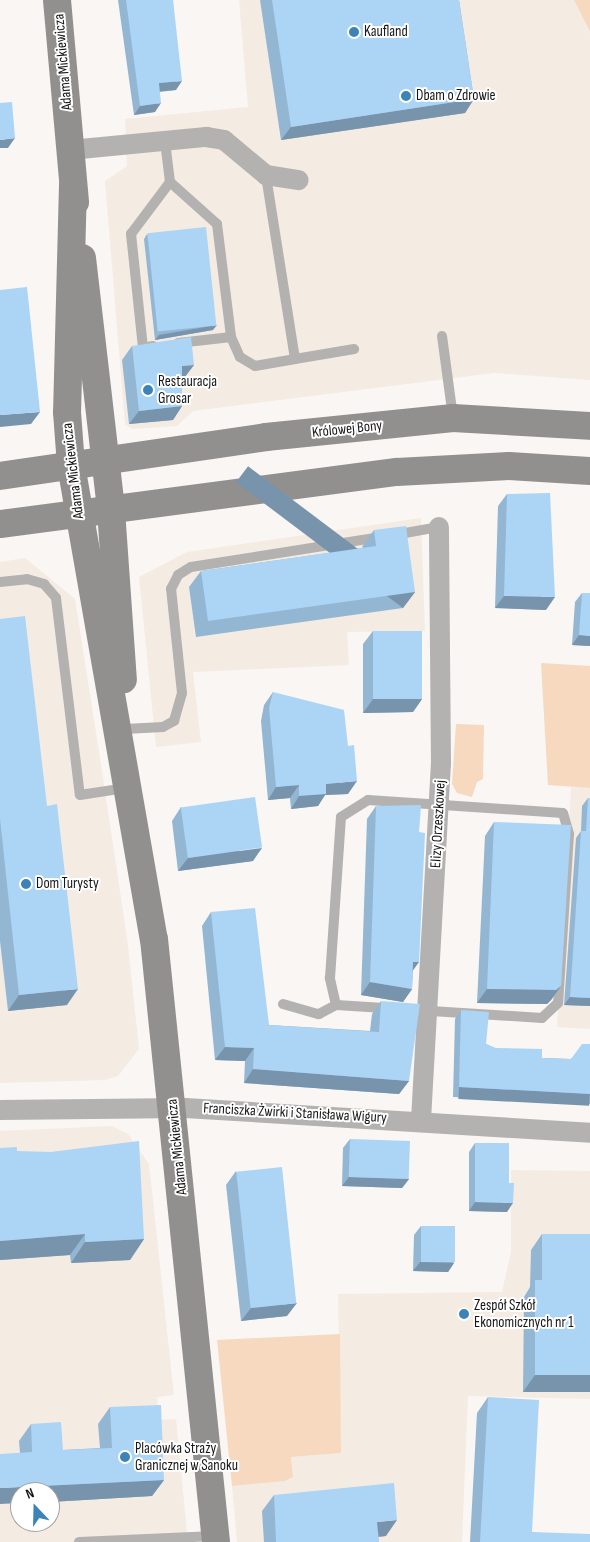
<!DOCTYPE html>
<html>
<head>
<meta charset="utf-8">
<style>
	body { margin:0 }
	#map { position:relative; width:590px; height:1542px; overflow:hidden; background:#f9f6f4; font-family:"Sofia Sans Condensed",sans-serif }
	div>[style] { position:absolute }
	.built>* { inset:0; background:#f4ebe3 }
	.green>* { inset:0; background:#f6d9be }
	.lane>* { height:10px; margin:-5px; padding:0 5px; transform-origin:5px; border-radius:5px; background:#b3b2b1 }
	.street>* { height:20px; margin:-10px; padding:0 10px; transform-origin:10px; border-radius:10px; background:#b3b2b1 }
	.secondary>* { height:28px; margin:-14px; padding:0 14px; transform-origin:14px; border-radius:14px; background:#92908f }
	.wall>* { inset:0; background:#93b6d3 }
	.shaded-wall>* { inset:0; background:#7894ac; transform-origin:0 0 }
	.building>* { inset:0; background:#abd4f5; transform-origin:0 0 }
	.dots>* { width:14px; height:14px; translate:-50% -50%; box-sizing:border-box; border:2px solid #fff; border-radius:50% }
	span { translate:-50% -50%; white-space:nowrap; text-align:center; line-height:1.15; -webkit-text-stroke:4px #fff; paint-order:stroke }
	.poi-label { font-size:15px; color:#171616 }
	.left { translate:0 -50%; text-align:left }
	.street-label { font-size:15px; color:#171616 }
	.north { position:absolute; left:10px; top:1482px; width:50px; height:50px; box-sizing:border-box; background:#fff; border:1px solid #a2a2a2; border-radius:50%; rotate:339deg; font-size:14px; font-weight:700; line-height:20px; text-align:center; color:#171616 }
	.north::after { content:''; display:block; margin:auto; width:18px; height:22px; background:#3b83b8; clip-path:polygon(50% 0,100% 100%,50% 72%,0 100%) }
</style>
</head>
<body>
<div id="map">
	<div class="built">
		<div style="clip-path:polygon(239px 0,574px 0,590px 33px,590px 380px,494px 373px,193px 411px,177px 426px,133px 429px,125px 425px,105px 181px,127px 166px,125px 119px,248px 107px)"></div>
		<div style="clip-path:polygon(421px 518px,425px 631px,347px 632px,349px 665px,193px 672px,201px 742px,156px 747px,139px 577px,187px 552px)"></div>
		<div style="clip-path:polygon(25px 558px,75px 599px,100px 758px,128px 945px,139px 1049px,118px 1076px,105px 1080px,0 1083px,0 562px)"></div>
		<div style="clip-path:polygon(571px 787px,590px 788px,590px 1029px,557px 1027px)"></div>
		<div style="clip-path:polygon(evenodd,112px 1126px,128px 1134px,149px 1164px,174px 1395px,157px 1397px,159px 1420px,176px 1419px,188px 1542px,0 1542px,0 1131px,112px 1126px,20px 1492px,50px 1492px,50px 1522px,20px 1522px,20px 1492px)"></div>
		<div style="clip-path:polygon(511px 1170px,590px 1171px,590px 1399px,468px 1396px,462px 1542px,237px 1542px,232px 1486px,285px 1481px,293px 1477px,291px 1457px,341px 1453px,338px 1294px,502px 1292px,511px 1252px)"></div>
	</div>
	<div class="green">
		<div style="clip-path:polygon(574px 0,590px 0,590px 32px)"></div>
		<div style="clip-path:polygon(541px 663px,590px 666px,590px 788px,548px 785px)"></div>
		<div style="clip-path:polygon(456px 724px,484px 725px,483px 779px,477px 782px,472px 797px,457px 793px,452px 784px)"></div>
		<div style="clip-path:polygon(340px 1334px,341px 1453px,291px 1457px,293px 1477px,285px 1481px,232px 1486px,217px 1340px)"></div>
	</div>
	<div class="lane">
		<div style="left:170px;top:182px;width:63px;rotate:41.8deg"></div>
		<div style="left:217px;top:224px;width:114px;rotate:82.9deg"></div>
		<div style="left:231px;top:337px;width:53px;rotate:173.5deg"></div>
		<div style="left:442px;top:336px;width:82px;rotate:82.3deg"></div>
		<div style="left:231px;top:337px;width:22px;rotate:66deg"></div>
		<div style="left:240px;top:357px;width:17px;rotate:31deg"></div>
		<div style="left:255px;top:366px;width:41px;rotate:-9.9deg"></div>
		<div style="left:295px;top:359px;width:186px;rotate:-99deg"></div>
		<div style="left:153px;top:346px;width:10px;rotate:169deg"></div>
		<div style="left:143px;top:348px;width:115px;rotate:-96deg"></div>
		<div style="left:131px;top:234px;width:65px;rotate:-53.1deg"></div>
		<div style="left:170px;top:182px;width:41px;rotate:-97deg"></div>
		<div style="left:295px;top:359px;width:60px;rotate:-9.6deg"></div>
		<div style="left:394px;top:535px;width:46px;rotate:-10.1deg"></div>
		<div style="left:0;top:582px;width:27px;rotate:-6deg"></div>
		<div style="left:27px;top:579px;width:18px;rotate:16deg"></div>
		<div style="left:44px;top:584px;width:18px;rotate:49deg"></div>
		<div style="left:56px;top:598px;width:198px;rotate:83.1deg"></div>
		<div style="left:80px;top:795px;width:47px;rotate:-8.7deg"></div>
		<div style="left:125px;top:729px;width:38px;rotate:-3deg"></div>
		<div style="left:163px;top:727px;width:13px;rotate:-29deg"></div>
		<div style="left:174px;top:721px;width:29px;rotate:-74deg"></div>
		<div style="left:182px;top:693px;width:105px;rotate:-96deg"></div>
		<div style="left:171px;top:589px;width:16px;rotate:-63deg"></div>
		<div style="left:178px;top:575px;width:15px;rotate:-32deg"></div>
		<div style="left:191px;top:567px;width:191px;rotate:-9deg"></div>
		<div style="left:368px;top:800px;width:195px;rotate:3.8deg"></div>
		<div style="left:563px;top:813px;width:22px;rotate:74deg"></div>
		<div style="left:569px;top:834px;width:169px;rotate:93.7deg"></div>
		<div style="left:558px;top:1003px;width:22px;rotate:137deg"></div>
		<div style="left:542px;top:1018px;width:206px;rotate:-176.4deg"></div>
		<div style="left:336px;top:1005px;width:28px;rotate:-103deg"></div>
		<div style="left:330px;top:978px;width:161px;rotate:-86.1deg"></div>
		<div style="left:341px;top:817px;width:32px;rotate:-32deg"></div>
		<div style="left:283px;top:1004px;width:37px;rotate:16deg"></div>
		<div style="left:319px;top:1014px;width:19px;rotate:-28deg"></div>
		<div style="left:79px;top:1542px;width:136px;rotate:-2.5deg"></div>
	</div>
	<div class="street">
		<div style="left:70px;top:150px;width:137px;rotate:-5.5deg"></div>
		<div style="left:206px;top:137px;width:18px;rotate:9deg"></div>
		<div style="left:224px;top:140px;width:55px;rotate:39.8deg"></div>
		<div style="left:266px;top:175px;width:33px;rotate:9deg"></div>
		<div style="left:0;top:1110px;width:185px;rotate:-0.6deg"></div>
		<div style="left:185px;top:1108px;width:406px;rotate:3.5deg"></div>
		<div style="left:421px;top:1120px;width:357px;rotate:-86.8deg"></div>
		<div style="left:441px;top:764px;width:237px;rotate:-90.5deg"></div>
	</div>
	<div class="secondary">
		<div style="left:57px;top:0;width:203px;rotate:84.9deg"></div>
		<div style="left:73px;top:185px;width:227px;rotate:91.5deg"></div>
		<div style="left:67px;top:412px;width:53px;rotate:85.7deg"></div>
		<div style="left:71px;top:465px;width:481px;rotate:80.1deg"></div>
		<div style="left:154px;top:939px;width:606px;rotate:84.13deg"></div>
		<div style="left:82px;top:258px;width:254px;rotate:83.4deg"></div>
		<div style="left:111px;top:510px;width:170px;rotate:86deg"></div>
		<div style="left:0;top:476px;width:269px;rotate:-8.3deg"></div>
		<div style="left:266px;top:437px;width:188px;rotate:-5.8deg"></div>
		<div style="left:453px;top:418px;width:137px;rotate:3.3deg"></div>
		<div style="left:0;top:524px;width:400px;rotate:-7.5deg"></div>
		<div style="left:397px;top:472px;width:112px;rotate:-3.1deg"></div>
		<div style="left:509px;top:466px;width:81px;rotate:3.5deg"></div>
	</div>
	<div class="wall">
		<div style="clip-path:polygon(118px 0,173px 0,176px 90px,160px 92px,155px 112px,134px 115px)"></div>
		<div style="clip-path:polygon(260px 0,459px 0,474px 99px,465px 113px,281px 140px)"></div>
		<div style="clip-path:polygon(147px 234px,213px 330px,155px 340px,144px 239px)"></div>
		<div style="clip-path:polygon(132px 346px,194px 365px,184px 378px,182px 378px,182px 406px,173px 420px,129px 424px,122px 360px)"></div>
		<div style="clip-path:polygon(507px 494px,546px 610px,495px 608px,498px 506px)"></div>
		<div style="clip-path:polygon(374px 530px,415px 592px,403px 608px,196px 637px,189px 587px,201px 571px,363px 548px,362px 547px)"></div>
		<div style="clip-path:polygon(582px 593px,590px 646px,572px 645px,575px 602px)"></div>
		<div style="clip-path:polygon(0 619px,67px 1005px,8px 1011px,0 941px)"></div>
		<div style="clip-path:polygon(373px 631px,422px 699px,413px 712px,363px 713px,363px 644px)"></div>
		<div style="clip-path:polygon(273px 692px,348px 794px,325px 795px,318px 806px,291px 809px,290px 798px,268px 800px,261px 721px,264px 705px)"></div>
		<div style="clip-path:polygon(588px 798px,590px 798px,590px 1006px,564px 1005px,576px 838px,581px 831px,582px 806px)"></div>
		<div style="clip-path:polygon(376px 806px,419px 832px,412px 989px,403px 1002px,361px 995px,367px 819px)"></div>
		<div style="clip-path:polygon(181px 807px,253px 861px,178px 871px,172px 821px)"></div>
		<div style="clip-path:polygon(494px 822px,561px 986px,551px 1000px,547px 1004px,477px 1003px,485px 836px)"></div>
		<div style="clip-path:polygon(211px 912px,269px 1025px,370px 1031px,372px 1014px,381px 1001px,409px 1081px,399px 1094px,244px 1083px,245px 1061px,215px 1060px,202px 926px)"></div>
		<div style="clip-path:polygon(461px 1010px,486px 1044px,495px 1048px,542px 1058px,571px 1059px,590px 1044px,590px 1104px,453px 1097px,455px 1019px)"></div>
		<div style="clip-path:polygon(350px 1139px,409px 1179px,402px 1188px,342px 1186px,343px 1148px)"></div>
		<div style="clip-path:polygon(475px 1143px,507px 1212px,469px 1211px,469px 1152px)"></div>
		<div style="clip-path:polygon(0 1148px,17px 1151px,144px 1239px,130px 1260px,71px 1263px,70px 1255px,0 1260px)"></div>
		<div style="clip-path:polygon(236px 1171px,287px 1316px,241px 1321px,226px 1185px)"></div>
		<div style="clip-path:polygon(421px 1226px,454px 1263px,448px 1272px,413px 1271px,414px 1235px)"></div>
		<div style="clip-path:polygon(542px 1234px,590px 1392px,523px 1392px,524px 1297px,530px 1287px,531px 1250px)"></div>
		<div style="clip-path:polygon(488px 1397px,532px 1532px,590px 1542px,470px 1542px,477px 1413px)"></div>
		<div style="clip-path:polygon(110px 1407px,164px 1480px,152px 1496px,50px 1502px,50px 1492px,20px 1453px,19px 1441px,31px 1424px,63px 1450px,100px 1448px,98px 1424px)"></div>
		<div style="clip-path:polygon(274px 1495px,386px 1536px,378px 1537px,379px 1542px,264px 1542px,262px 1511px)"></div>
	</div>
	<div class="shaded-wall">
		<div style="clip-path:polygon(182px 81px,176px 90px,152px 92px,159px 83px)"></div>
		<div style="clip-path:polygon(474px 99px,465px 113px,281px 140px,291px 127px)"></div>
		<div style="clip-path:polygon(161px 103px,155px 112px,134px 115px,140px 106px)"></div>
		<div style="clip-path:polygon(15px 138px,8px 148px,0 148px,0 140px)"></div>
		<div style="clip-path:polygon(217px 325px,213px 330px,155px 340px,159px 335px)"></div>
		<div style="clip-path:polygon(194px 365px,184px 378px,173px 379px,182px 366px)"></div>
		<div style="clip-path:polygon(182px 406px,173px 420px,129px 424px,139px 411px)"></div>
		<div style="clip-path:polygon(40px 412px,31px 424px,0 427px,0 415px)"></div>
		<div style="left:415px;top:592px;width:20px;height:209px;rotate:127deg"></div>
		<div style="clip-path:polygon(504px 596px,555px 597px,546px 610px,495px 608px)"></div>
		<div style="clip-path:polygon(579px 635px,590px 636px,590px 646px,572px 645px)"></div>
		<div style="clip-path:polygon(373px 699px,422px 699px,413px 712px,363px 713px)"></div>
		<div style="clip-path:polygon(357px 781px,348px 794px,325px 795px,318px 806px,291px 809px,299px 796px,326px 784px)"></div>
		<div style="clip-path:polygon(299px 785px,290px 798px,268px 800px,276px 787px)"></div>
		<div style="clip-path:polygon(262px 848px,253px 861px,178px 871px,188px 858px)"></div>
		<div style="clip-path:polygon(413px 962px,419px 962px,409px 976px)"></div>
		<div style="clip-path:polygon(370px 982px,412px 989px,403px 1002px,361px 995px)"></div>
		<div style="clip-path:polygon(561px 986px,551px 1000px,547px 1004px,477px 1003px,487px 989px)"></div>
		<div style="clip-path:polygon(78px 989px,67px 1005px,8px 1011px,19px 995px)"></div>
		<div style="clip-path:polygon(570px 997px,590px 998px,590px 1006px,564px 1005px)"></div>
		<div style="clip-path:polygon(225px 1047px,254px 1048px,245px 1061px,215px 1060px)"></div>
		<div style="clip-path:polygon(253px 1069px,409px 1081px,399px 1094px,244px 1083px)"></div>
		<div style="left:459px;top:1087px;width:131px;height:12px;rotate:3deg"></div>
		<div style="clip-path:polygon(349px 1177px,409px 1179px,402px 1188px,342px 1186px)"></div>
		<div style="clip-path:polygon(475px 1202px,513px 1203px,507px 1212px,469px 1211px)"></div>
		<div style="clip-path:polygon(85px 1234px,70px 1255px,0 1260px,0 1241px)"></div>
		<div style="clip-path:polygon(144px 1239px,130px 1260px,71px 1263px,85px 1242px)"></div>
		<div style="clip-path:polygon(420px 1262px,454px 1263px,448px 1272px,413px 1271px)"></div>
		<div style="clip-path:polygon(297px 1303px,287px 1316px,241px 1321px,251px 1308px)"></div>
		<div style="clip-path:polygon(535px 1375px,590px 1375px,590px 1392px,523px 1392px)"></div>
		<div style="clip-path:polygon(164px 1480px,152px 1496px,50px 1502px,50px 1492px,20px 1492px,20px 1503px,0 1504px,0 1488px)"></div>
		<div style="clip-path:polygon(397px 1520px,386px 1536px,365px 1538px,377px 1522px)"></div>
	</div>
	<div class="building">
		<div style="clip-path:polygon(126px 0,173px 0,182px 81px,159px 83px,161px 103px,140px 106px)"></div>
		<div style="clip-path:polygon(272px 0,459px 0,474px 99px,291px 127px)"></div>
		<div style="clip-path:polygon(12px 102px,15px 138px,0 140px,0 103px)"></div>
		<div style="left:206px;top:227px;width:99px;height:59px;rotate:84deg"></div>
		<div style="clip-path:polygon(27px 287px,40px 412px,0 415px,0 290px)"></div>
		<div style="clip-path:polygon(191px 337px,194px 365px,182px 366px,182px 406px,139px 411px,132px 346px)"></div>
		<div style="clip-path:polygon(550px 493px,555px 597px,504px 596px,507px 494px)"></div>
		<div style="clip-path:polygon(406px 526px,415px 592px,208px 621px,201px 571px,376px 546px,374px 530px)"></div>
		<div style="clip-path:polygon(582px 593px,590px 593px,590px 636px,579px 635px)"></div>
		<div style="clip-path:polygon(25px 616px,47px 806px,57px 804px,78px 989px,19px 995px,0 819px,0 619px)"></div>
		<div style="left:373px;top:631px;width:49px;height:68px"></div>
		<div style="clip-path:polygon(273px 692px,344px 710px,348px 746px,354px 745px,357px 781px,326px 784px,326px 794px,299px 796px,299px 785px,276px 787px,269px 708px)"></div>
		<div style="left:255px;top:797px;width:51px;height:75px;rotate:82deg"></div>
		<div style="clip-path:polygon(588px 798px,590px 798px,590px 998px,570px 997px,581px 831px,586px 831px)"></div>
		<div style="clip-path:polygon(421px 805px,419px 832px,425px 833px,419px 962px,413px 962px,412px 989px,370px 982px,376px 806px)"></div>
		<div style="clip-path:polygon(494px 822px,571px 825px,561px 986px,556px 990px,487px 989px)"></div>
		<div style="clip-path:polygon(255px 908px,269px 1025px,379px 1032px,381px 1001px,420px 1004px,409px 1081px,253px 1069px,254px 1048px,225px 1047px,211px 912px)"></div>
		<div style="clip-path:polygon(461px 1010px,489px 1012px,486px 1044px,495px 1048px,542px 1049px,542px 1058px,571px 1059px,582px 1044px,590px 1044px,590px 1094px,459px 1087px)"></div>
		<div style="left:350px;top:1139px;width:60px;height:38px;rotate:2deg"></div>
		<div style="clip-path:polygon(139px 1141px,144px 1239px,85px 1242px,85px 1234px,0 1241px,0 1148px,17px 1147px,17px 1151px,51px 1152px)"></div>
		<div style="clip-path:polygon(475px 1143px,509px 1143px,509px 1183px,514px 1183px,513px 1203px,475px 1202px)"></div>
		<div style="left:282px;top:1167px;width:137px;height:46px;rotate:84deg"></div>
		<div style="left:421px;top:1226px;width:34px;height:36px"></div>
		<div style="clip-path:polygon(542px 1234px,590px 1234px,590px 1375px,535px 1375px,535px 1280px,542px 1280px)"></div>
		<div style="clip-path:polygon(488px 1397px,539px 1400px,532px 1532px,590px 1534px,590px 1542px,480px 1542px)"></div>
		<div style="clip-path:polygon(161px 1405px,164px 1480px,0 1488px,0 1454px,32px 1452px,31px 1424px,61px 1422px,63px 1450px,112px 1448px,110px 1407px)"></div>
		<div style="clip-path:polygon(394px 1483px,397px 1520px,377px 1522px,379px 1542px,276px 1542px,274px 1495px)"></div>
	</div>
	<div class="dots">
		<div style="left:354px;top:32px;background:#3b83b8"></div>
		<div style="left:406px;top:96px;background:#3b83b8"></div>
		<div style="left:148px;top:390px;background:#3b83b8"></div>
		<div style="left:26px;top:884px;background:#3b83b8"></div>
		<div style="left:464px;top:1314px;background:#3b83b8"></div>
		<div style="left:125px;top:1457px;background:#3b83b8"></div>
	</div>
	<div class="poi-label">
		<span class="left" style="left:364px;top:32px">Kaufland</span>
		<span class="left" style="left:416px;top:96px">Dbam o Zdrowie</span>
		<span class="left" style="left:158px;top:390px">Restauracja<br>Grosar</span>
		<span class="left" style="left:36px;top:884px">Dom Turysty</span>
		<span class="left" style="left:474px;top:1314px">Zespół Szkół<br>Ekonomicznych nr 1</span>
		<span class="left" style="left:135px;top:1457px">Placówka Straży<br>Granicznej w Sanoku</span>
	</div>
	<div class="street-label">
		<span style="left:63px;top:62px;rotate:-95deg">Adama Mickiewicza</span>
		<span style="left:347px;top:429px;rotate:-6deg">Królowej Bony</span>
		<span style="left:73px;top:471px;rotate:-97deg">Adama Mickiewicza</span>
		<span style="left:438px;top:824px;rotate:-87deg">Elizy Orzeszkowej</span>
		<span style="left:295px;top:1113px;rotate:3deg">Franciszka Żwirki i Stanisława Wigury</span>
		<span style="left:177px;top:1147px;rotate:-96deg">Adama Mickiewicza</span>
	</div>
	<div class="north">N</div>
</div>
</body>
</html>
